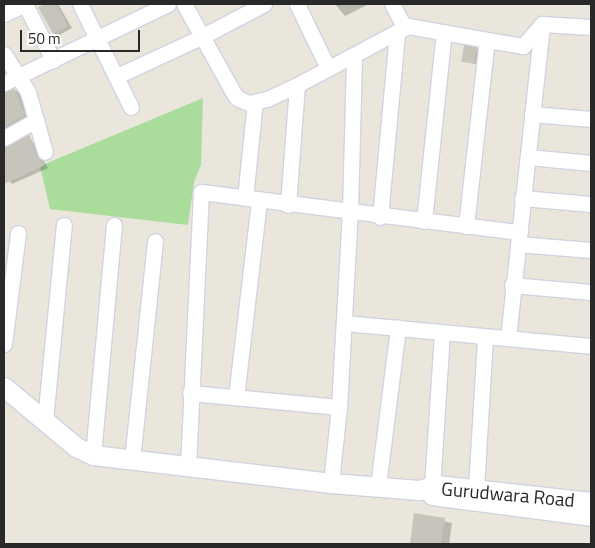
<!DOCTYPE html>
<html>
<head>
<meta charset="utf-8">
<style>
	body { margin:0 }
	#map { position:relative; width:595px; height:548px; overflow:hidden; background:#eae6dc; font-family:"Titillium Web",sans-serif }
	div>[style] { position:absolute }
	.green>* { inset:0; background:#aadd9c }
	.shadow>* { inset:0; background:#0003 }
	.building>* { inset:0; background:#c6c4bb; transform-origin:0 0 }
	.roads { filter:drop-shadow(1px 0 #d1d2e1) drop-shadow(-1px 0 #d1d2e1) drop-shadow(0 1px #d1d2e1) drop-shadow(0 -1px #d1d2e1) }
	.minor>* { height:15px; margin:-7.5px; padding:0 7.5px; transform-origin:7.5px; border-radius:7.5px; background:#fff }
	.tertiary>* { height:19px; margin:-9.5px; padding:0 9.5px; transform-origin:9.5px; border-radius:9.5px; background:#fff }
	span { translate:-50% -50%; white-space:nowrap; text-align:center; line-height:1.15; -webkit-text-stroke:4px #fff; paint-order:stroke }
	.street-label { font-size:19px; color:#292929 }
	.frame { position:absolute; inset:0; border:5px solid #292929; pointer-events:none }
	.scale { position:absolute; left:20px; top:30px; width:120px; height:22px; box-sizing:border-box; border:2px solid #292929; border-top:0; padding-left:6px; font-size:15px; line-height:18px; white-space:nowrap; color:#292929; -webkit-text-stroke:4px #fff; paint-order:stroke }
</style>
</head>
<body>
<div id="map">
	<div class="green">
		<div style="clip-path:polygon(203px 98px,201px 165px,194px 182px,188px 225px,50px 209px,40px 166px)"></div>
	</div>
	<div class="shadow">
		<div style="clip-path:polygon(47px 4px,58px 4px,72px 28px,58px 36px,54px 33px,40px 8px)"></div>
		<div style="clip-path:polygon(335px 4px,369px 4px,345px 16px)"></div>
		<div style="clip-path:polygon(476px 49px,481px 51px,479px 65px,464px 61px)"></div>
		<div style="clip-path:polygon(14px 90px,19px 92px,29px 118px,4px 132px,4px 94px)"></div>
		<div style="clip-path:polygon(29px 136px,48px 168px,12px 184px,4px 174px,4px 148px)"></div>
		<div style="clip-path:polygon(415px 515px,452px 523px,449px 544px,411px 544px)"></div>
	</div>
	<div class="building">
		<div style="clip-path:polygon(45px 4px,56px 4px,68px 26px,53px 34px,38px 7px)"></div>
		<div style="left:464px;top:45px;width:13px;height:17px;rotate:9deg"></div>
		<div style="clip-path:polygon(14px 88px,25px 115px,4px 127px,4px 92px)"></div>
		<div style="clip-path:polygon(29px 134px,36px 155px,45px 165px,4px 184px,4px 147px)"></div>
		<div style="clip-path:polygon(414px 513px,445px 518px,441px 544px,410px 544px)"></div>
	</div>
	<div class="roads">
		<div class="minor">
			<div style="left:25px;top:4px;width:63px;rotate:63.4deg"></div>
			<div style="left:80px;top:4px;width:115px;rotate:63.7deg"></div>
			<div style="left:184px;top:4px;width:101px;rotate:60.9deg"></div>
			<div style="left:233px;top:92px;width:7px;rotate:56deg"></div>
			<div style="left:237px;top:98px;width:13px;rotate:23deg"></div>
			<div style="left:249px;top:103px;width:18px;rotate:-13deg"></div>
			<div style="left:267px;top:99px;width:33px;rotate:-25deg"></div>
			<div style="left:297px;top:85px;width:126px;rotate:-28deg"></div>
			<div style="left:408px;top:26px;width:117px;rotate:9.9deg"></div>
			<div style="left:523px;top:46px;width:29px;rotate:-49deg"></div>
			<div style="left:542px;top:24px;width:49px;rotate:3.5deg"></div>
			<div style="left:297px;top:4px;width:71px;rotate:64.2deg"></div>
			<div style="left:392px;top:4px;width:27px;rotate:62deg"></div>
			<div style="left:4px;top:14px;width:23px;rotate:-25deg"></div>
			<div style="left:4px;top:54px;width:45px;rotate:57.7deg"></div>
			<div style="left:28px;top:92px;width:62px;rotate:74.2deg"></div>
			<div style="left:117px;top:76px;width:95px;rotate:-24.9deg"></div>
			<div style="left:203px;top:36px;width:69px;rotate:-27.7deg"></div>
			<div style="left:4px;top:83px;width:182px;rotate:-25.7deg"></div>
			<div style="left:532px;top:114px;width:59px;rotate:4.8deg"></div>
			<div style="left:4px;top:138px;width:37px;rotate:-29deg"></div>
			<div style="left:528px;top:157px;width:63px;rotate:5.4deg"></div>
			<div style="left:245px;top:198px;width:97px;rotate:-84.1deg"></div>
			<div style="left:522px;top:198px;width:69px;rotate:5deg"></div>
			<div style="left:288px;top:205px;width:120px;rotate:-85.7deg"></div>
			<div style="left:380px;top:217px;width:186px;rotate:-84.7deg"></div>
			<div style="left:424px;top:221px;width:190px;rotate:-84deg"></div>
			<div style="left:466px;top:226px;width:187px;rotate:-83.6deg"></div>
			<div style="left:518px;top:244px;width:73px;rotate:4.7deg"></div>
			<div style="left:512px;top:285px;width:79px;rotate:5.1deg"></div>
			<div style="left:344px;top:323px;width:248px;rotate:5.3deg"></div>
			<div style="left:508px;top:338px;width:316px;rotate:-83.8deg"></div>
			<div style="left:4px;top:344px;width:112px;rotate:-82.8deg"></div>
			<div style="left:190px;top:393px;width:150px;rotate:5.4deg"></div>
			<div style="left:236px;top:397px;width:198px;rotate:-83.3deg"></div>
			<div style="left:45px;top:421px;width:197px;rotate:-84.5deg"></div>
			<div style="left:93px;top:455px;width:231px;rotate:-84.8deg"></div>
			<div style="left:132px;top:460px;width:220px;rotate:-84deg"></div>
			<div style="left:188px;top:467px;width:275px;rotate:-87.3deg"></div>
			<div style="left:201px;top:192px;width:321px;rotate:7.2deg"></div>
			<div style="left:331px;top:483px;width:76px;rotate:-84deg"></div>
			<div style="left:339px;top:407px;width:196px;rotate:-86.8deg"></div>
			<div style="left:350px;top:211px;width:156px;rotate:-88.5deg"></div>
			<div style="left:378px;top:486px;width:160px;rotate:-82.8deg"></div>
			<div style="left:432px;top:487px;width:155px;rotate:-86.3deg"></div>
			<div style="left:476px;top:489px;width:153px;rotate:-86.6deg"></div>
		</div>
		<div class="tertiary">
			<div style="left:4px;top:387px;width:94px;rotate:39.8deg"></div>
			<div style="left:76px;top:447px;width:19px;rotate:25deg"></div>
			<div style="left:93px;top:455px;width:240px;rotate:6.7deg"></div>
			<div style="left:331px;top:483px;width:88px;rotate:4.5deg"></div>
			<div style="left:419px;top:490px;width:19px;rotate:-16deg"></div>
			<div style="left:437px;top:485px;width:155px;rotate:6.3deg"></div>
			<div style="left:432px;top:495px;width:160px;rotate:7.5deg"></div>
		</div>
	</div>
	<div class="street-label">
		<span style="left:508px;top:494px;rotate:5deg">Gurudwara Road</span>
	</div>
	<div class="frame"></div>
	<div class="scale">50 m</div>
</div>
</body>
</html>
